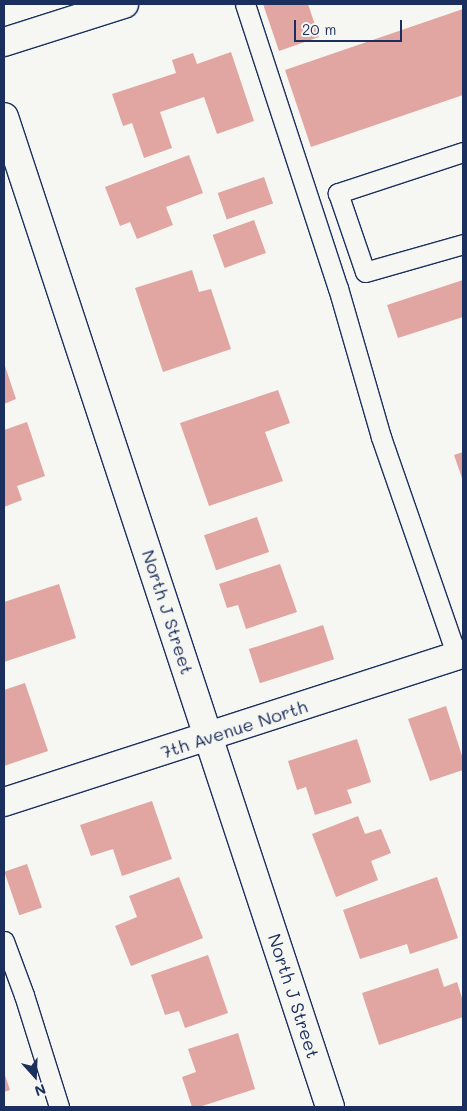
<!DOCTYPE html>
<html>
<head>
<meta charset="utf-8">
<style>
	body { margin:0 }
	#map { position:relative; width:467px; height:1111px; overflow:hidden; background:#f6f6f2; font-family:Mali,sans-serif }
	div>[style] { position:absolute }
	.building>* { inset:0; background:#e1a6a1; transform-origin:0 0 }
	.roads { filter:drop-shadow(1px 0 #1b2f5e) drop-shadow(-1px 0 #1b2f5e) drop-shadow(0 1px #1b2f5e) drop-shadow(0 -1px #1b2f5e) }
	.service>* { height:19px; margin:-9.5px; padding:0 9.5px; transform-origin:9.5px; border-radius:9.5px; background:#f6f6f2 }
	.minor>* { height:28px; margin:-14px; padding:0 14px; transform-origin:14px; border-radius:14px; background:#f6f6f2 }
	span { translate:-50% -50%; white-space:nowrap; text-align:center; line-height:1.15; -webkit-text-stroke:4px #f6f6f2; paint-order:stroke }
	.street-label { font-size:18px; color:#1b2f5e }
	.frame { position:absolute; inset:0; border:5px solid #1b2f5e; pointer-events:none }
	.north { position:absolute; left:10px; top:1051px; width:50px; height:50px; -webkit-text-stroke:4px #f6f6f2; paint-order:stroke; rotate:160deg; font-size:14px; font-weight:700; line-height:20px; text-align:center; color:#1b2f5e }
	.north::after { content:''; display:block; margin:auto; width:18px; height:22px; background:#1b2f5e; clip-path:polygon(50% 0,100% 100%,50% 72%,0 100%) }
	.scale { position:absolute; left:294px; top:20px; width:108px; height:22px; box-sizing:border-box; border:2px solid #1b2f5e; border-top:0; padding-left:6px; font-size:15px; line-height:18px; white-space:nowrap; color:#1b2f5e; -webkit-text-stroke:4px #f6f6f2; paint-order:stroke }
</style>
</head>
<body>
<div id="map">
	<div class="building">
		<div style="clip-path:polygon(263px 4px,308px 4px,319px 37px,279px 51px)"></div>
		<div style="clip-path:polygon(463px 9px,463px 95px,311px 147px,285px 70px)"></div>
		<div style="clip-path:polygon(231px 52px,254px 121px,217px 134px,204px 97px,160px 112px,172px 148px,144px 158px,132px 123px,123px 126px,112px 94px,176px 73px,172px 60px,193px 53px,197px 64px)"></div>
		<div style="clip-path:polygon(189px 155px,203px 193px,166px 207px,173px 225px,137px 239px,130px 222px,120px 226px,105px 187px)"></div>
		<div style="left:264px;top:177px;width:28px;height:49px;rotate:71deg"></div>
		<div style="left:254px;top:220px;width:35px;height:44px;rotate:70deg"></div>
		<div style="clip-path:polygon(192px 270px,199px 292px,211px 289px,231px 349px,163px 372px,135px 288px)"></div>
		<div style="clip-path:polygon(463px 280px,463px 317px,398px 338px,387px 305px)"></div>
		<div style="clip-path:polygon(4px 363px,16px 399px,4px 404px)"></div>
		<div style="clip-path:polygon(278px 390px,290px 423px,265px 432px,283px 481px,209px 506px,180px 423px)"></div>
		<div style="clip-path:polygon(27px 422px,45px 476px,17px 486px,22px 500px,4px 507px,4px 430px)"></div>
		<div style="clip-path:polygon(463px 452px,463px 481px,454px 455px)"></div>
		<div style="left:257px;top:517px;width:37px;height:56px;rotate:71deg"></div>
		<div style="clip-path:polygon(280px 564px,297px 612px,246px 629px,238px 605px,227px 608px,219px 584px)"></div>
		<div style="clip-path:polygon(59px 584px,76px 638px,4px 662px,4px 602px)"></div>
		<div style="left:323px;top:625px;width:36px;height:78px;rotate:72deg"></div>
		<div style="clip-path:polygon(25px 683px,48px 751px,4px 766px,4px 690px)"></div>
		<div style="clip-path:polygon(446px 706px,463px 759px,463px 770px,430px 781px,408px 719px)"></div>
		<div style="clip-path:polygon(357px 739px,371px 782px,347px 790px,352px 803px,315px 815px,306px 787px,297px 790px,288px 761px)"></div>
		<div style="clip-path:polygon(152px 801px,172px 859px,122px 876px,113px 849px,91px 856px,80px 825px)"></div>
		<div style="clip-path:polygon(358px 816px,365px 834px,381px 829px,391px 853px,371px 861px,378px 880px,336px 897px,312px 834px)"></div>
		<div style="left:27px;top:864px;width:46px;height:24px;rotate:71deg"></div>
		<div style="clip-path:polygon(179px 877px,203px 938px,131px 966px,115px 926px,137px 917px,129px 896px)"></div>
		<div style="clip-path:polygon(437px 877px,458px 938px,410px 954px,407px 944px,360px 959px,343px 910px)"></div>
		<div style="clip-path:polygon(208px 955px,228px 1013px,185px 1028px,179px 1011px,165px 1015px,151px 975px)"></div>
		<div style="clip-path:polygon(438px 968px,444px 987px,457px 982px,463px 1001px,463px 1017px,379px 1045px,362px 993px)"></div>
		<div style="clip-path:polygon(238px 1033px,255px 1089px,199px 1107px,192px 1107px,182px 1077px,196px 1072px,188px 1049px)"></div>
		<div style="clip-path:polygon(4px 1072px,10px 1090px,4px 1092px)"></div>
	</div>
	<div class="roads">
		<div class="service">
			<div style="left:245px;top:4px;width:299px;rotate:71.9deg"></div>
			<div style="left:338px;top:288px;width:155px;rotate:73.9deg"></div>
			<div style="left:381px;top:437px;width:233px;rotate:70.9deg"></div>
			<div style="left:463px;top:152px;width:132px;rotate:161.8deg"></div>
			<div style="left:338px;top:193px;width:83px;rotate:71.1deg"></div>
			<div style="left:365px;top:272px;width:102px;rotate:-15.9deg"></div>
			<div style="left:4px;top:941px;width:58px;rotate:69.7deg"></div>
			<div style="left:24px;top:995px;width:117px;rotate:72.6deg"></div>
		</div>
		<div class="minor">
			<div style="left:4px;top:42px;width:126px;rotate:-17.6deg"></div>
			<div style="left:4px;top:117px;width:1042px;rotate:71.77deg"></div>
			<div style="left:4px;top:802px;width:482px;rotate:-17.9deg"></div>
		</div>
	</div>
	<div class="street-label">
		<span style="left:168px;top:612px;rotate:72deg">North J Street</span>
		<span style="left:234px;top:729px;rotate:-18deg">7th Avenue North</span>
		<span style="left:294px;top:996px;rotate:72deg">North J Street</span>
	</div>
	<div class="frame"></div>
	<div class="north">N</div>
	<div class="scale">20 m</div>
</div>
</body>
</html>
